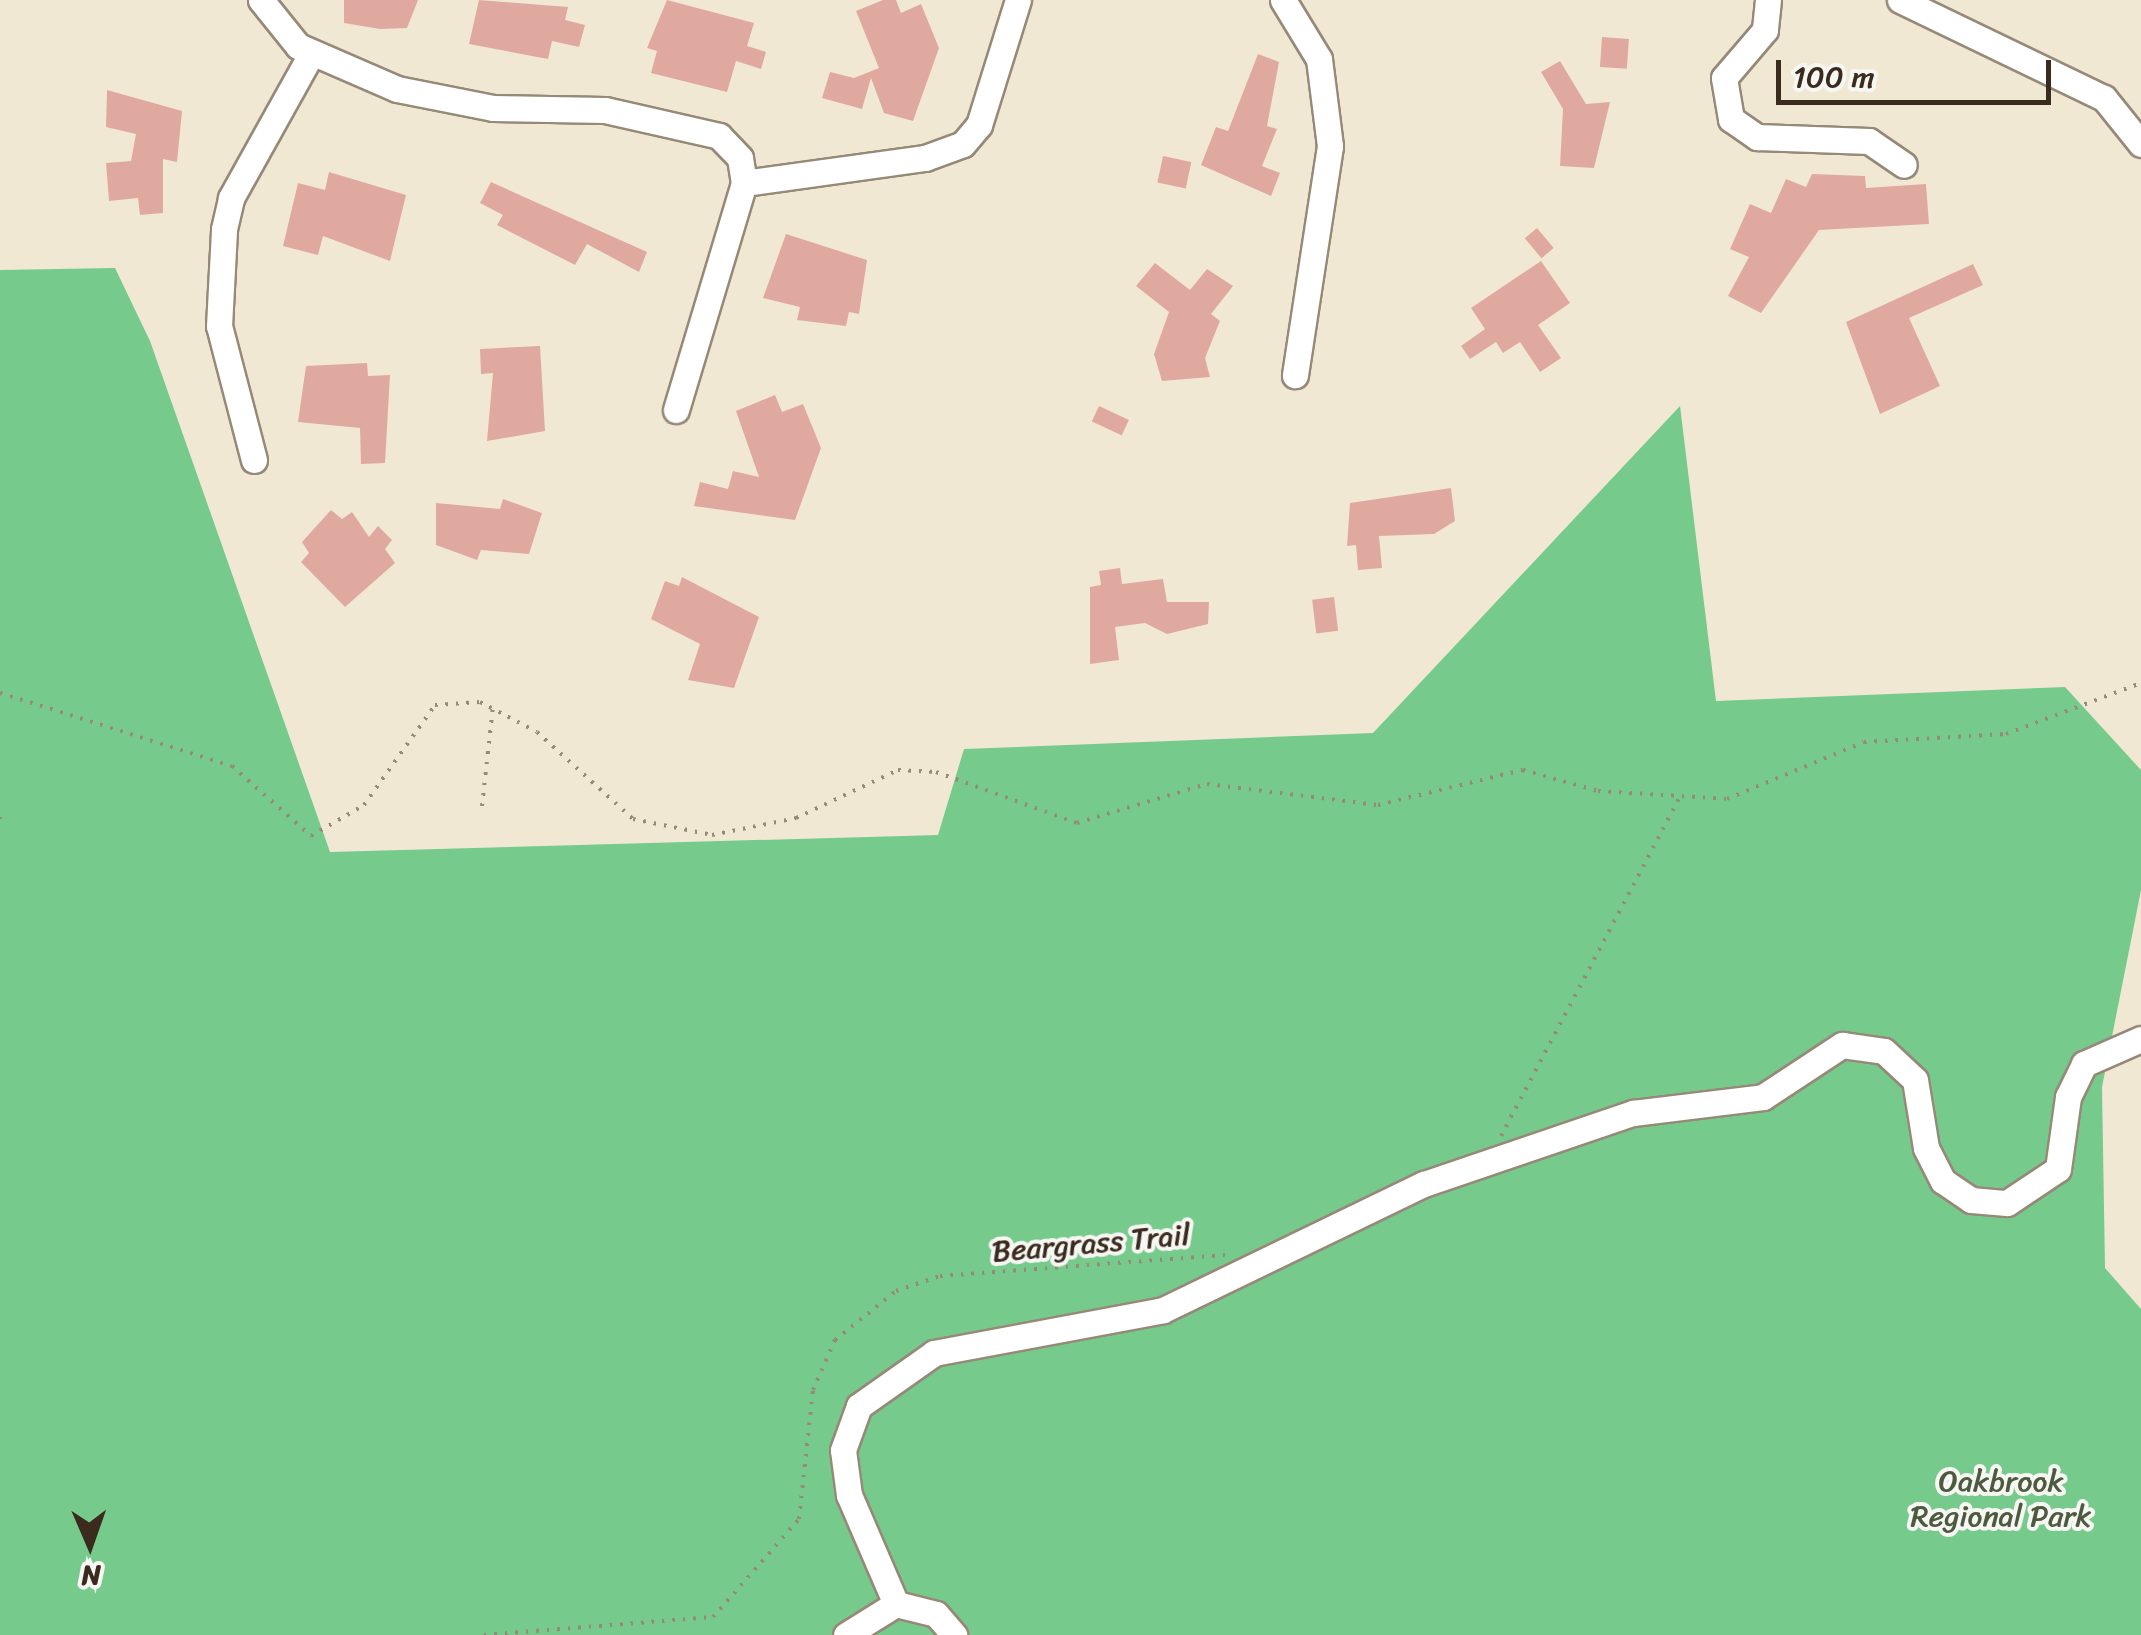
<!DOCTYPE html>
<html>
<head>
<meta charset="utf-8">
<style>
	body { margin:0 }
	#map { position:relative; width:2141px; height:1635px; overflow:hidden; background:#f1e8d3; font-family:Sriracha,sans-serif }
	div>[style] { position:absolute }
	.green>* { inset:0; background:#76ca8c }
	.building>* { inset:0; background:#e0a9a0; transform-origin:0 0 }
	.path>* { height:4px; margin-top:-2px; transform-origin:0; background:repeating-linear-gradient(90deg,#968978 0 2.5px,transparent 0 10.5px) }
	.roads { filter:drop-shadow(2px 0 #968978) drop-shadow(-2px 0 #968978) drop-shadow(0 2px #968978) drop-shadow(0 -2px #968978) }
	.minor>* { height:25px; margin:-12.5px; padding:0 12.5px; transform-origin:12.5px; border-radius:12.5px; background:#fff }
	span { translate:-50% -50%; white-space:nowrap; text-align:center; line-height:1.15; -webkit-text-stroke:8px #f6f6f2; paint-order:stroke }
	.street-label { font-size:30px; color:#3b2a1e }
	.park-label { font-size:30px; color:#4d5a3f }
	.north { position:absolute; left:40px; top:1495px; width:100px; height:100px; -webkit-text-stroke:8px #f6f6f2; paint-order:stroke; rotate:178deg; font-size:28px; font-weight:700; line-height:40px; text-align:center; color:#3b2a1e }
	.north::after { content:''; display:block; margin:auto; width:35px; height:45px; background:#3b2a1e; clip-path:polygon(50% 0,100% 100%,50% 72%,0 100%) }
	.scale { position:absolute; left:1776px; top:60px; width:275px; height:45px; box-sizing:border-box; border:5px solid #3b2a1e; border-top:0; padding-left:12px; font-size:30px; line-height:35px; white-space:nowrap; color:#3b2a1e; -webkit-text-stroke:8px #f6f6f2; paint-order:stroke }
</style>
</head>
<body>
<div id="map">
	<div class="green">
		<div style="clip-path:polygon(115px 268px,150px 341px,330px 852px,938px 835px,964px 749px,1373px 733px,1680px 406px,1716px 701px,2065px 687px,2141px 770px,2141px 890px,2102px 1087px,2105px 1268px,2141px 1309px,2141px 1635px,0 1635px,0 270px)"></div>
	</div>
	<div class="building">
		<div style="clip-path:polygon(344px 0,418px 0,407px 28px,380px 29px,344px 23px)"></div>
		<div style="clip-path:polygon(479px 0,568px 7px,565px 20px,585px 25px,579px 47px,552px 41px,548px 59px,469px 44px)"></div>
		<div style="clip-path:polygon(667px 0,754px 23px,747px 46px,766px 52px,761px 69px,736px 61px,727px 92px,651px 73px,657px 51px,647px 48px)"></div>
		<div style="clip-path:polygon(883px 0,896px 0,901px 13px,921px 4px,939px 48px,913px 121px,884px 113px,871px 78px,862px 109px,822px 98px,830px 72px,854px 78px,879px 68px,856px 11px)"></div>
		<div style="left:1602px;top:37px;width:27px;height:30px;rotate:4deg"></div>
		<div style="clip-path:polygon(1258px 54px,1279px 62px,1267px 126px,1277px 129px,1262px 166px,1280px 173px,1271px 196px,1201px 165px,1216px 127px,1228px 131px)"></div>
		<div style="clip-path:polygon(1560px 61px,1586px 104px,1610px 102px,1594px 168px,1560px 166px,1563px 109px,1541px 72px)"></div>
		<div style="clip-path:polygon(107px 90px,182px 111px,177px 162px,163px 159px,163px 213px,140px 215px,138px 198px,109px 201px,106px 163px,131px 161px,136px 134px,106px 127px)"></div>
		<div style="left:1163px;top:156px;width:29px;height:27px;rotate:12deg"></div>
		<div style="clip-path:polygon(329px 172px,406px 195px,390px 261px,323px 236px,318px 255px,283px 246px,298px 183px,325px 190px)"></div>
		<div style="clip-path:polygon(1812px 174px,1865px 176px,1866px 188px,1926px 184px,1929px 224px,1819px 230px,1761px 313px,1728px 296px,1749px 257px,1730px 249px,1750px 204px,1771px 213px,1786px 179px,1806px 187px)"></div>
		<div style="clip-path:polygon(491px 182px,647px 252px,639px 272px,587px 244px,575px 265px,497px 225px,503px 215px,480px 203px)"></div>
		<div style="left:1537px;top:228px;width:26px;height:16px;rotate:50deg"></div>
		<div style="clip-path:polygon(786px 234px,867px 260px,859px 314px,849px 312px,846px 326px,797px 320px,800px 307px,763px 298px)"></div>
		<div style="clip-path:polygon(1541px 261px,1570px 303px,1538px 325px,1561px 358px,1540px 372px,1520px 342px,1503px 353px,1496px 342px,1470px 359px,1461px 346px,1485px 329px,1471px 308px)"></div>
		<div style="clip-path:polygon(1155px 263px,1190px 290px,1207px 269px,1233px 286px,1211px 314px,1220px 321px,1205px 358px,1210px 377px,1162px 381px,1154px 354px,1169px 312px,1136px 286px)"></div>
		<div style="clip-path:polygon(1973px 264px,1983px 285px,1909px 318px,1940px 386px,1880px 414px,1846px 322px)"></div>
		<div style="clip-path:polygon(540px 346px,545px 431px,487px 441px,493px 373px,481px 374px,480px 349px)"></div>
		<div style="clip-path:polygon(367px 363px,368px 376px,390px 375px,385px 463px,361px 464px,360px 428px,298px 422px,306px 366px)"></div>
		<div style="clip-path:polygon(775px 395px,782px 412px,803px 404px,821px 448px,795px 520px,694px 506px,700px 482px,728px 489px,733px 471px,759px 477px,736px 411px)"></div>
		<div style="left:1099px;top:406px;width:33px;height:17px;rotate:25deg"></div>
		<div style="clip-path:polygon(1451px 488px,1455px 521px,1434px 534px,1379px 536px,1382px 568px,1358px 570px,1356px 545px,1347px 546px,1350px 503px)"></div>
		<div style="clip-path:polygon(503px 499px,542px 513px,529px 554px,481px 550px,477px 560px,436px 545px,436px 503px,500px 509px)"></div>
		<div style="clip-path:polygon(331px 510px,342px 519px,352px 512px,369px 537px,378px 526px,392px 540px,385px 549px,395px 563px,345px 607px,301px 562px,309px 553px,302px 542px)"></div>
		<div style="clip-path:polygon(1120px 568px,1122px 584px,1163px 579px,1167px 602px,1209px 602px,1208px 624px,1167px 634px,1145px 623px,1115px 627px,1119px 660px,1090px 664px,1090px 587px,1101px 585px,1099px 571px)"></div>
		<div style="clip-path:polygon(682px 577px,759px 617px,734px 688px,688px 680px,700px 644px,651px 619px,665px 581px,679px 586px)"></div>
		<div style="left:1334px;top:597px;width:34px;height:22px;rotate:83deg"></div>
	</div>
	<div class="path">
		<div style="left:0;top:693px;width:243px;rotate:17.5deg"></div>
		<div style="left:232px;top:766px;width:106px;rotate:41.5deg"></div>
		<div style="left:311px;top:836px;width:61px;rotate:-30.3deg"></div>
		<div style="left:364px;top:805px;width:123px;rotate:-54.6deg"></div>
		<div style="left:435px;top:705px;width:45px;rotate:-3.8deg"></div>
		<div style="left:480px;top:702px;width:64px;rotate:27.8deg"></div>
		<div style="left:537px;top:732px;width:130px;rotate:42.2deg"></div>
		<div style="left:633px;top:819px;width:81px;rotate:11.4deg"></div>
		<div style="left:712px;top:835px;width:86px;rotate:-11.4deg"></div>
		<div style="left:796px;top:818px;width:113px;rotate:-25.2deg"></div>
		<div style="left:898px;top:770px;width:38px;rotate:3deg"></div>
		<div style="left:936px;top:772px;width:150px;rotate:19.9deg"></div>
		<div style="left:1077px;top:823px;width:136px;rotate:-16.7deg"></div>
		<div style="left:1207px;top:784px;width:172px;rotate:7deg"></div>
		<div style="left:1378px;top:805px;width:149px;rotate:-13.6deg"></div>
		<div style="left:1523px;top:770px;width:78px;rotate:15.6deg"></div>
		<div style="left:1598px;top:791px;width:129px;rotate:3.5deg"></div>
		<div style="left:1727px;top:799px;width:148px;rotate:-22.6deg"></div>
		<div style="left:1864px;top:742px;width:142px;rotate:-3.2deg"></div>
		<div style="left:2006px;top:734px;width:144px;rotate:-20.7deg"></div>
		<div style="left:482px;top:806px;width:101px;rotate:-83.7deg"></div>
		<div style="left:0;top:817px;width:7px;rotate:90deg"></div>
		<div style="left:1501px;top:1136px;width:384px;rotate:-62.2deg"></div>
		<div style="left:484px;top:1635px;width:230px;rotate:-4.5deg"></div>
		<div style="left:713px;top:1617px;width:130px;rotate:-48.7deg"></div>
		<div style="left:799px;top:1519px;width:130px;rotate:-83.8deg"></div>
		<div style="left:813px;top:1390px;width:55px;rotate:-66.3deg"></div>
		<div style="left:835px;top:1340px;width:78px;rotate:-38.8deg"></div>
		<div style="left:896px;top:1291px;width:46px;rotate:-18.8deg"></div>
		<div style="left:940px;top:1276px;width:289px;rotate:-4.2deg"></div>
	</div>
	<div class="roads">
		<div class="minor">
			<div style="left:261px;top:0;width:59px;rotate:51.2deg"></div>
			<div style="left:298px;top:46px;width:108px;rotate:23.5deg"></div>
			<div style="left:397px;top:89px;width:98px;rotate:11.2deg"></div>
			<div style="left:493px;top:108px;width:112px;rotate:1deg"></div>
			<div style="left:605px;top:110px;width:117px;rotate:12.8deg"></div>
			<div style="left:719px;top:136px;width:30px;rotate:46deg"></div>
			<div style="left:740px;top:158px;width:25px;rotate:81deg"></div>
			<div style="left:744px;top:183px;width:237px;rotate:106.7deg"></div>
			<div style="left:1283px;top:0;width:69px;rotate:58.6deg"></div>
			<div style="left:1319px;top:59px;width:88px;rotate:82.8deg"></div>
			<div style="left:1330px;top:146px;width:232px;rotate:98.7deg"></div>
			<div style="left:1768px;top:0;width:30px;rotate:96deg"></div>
			<div style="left:1765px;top:30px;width:63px;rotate:130.5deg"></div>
			<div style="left:1724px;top:78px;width:42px;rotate:80.3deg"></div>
			<div style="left:1731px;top:119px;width:32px;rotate:35deg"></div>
			<div style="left:1757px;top:137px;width:112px;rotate:2deg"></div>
			<div style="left:1869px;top:141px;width:42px;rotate:34.4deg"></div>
			<div style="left:1900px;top:0;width:226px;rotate:25.7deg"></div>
			<div style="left:2104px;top:98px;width:59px;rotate:51.2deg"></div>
			<div style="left:744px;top:183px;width:183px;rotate:-7.9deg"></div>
			<div style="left:925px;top:158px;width:40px;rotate:-20.2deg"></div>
			<div style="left:963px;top:144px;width:25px;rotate:-50deg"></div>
			<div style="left:979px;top:125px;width:131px;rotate:-72.7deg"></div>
			<div style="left:254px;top:460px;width:138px;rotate:-104.6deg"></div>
			<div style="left:219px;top:326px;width:97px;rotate:-87deg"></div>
			<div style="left:224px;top:229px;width:32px;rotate:-77deg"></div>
			<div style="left:231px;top:198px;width:165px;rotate:-60.9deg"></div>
			<div style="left:896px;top:1604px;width:119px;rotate:-113.3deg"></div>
			<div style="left:849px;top:1495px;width:45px;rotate:-97.6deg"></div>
			<div style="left:843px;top:1450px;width:47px;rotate:-70deg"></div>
			<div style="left:859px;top:1406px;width:92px;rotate:-35.2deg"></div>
			<div style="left:934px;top:1353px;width:233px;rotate:-10.6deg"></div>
			<div style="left:1163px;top:1310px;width:290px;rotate:-25.8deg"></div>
			<div style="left:1424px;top:1184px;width:221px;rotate:-18.8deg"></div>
			<div style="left:1633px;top:1113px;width:131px;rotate:-7deg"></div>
			<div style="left:1763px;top:1097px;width:95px;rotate:-33.4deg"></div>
			<div style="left:1842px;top:1045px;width:42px;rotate:8.1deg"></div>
			<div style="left:1884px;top:1051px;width:42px;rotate:43.1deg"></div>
			<div style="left:1915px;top:1080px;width:69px;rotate:80.8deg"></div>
			<div style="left:1926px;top:1148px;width:37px;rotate:63deg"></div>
			<div style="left:1943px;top:1181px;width:34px;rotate:34deg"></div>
			<div style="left:1971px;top:1200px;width:36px;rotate:5deg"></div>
			<div style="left:2007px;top:1203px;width:61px;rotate:-33.7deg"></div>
			<div style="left:2058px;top:1169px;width:73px;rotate:-82.1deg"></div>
			<div style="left:2068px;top:1097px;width:37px;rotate:-64deg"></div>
			<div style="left:2084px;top:1064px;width:62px;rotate:-23.7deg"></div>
			<div style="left:846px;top:1635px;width:59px;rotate:-31.8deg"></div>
			<div style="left:896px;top:1604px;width:41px;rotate:14deg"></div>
			<div style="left:936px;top:1614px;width:28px;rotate:49deg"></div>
		</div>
	</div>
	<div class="street-label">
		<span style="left:1091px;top:1243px;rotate:-5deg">Beargrass Trail</span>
	</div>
	<div class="park-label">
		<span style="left:2001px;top:1498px">Oakbrook<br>Regional Park</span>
	</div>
	<div class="north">N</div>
	<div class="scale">100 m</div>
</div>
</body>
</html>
